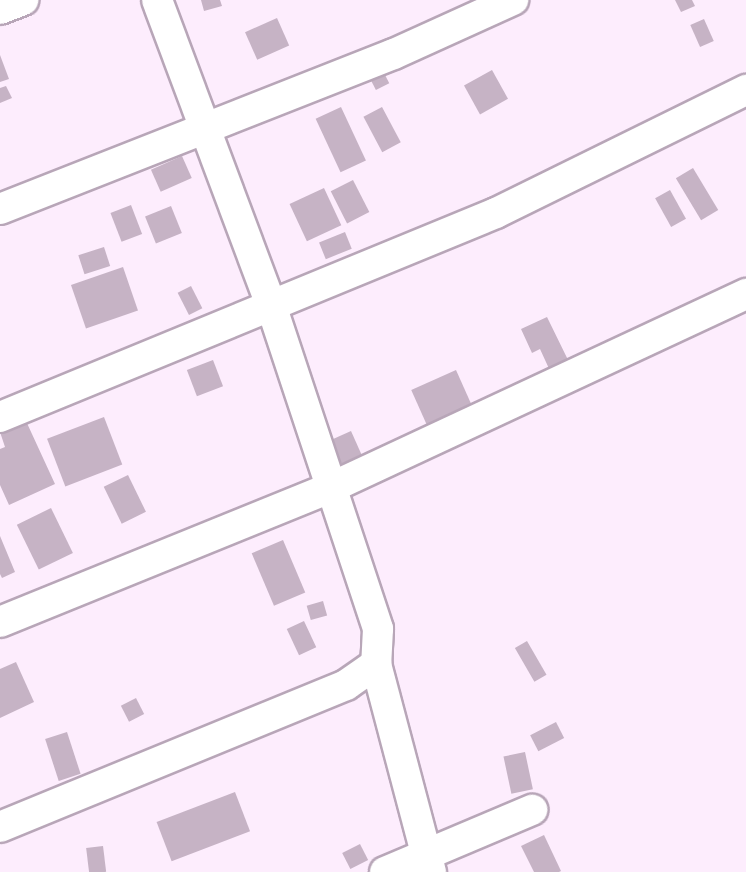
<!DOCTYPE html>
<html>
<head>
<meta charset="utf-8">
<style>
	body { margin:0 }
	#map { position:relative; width:746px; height:872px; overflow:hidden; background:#fdedfd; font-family:Arial,sans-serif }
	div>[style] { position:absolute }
	.building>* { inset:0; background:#c6b3c5; transform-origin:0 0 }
	.roads { filter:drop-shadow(2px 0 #b8a6b8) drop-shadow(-2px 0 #b8a6b8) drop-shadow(0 2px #b8a6b8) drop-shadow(0 -2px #b8a6b8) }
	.minor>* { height:30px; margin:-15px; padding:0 15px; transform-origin:15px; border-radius:15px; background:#fff }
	span { translate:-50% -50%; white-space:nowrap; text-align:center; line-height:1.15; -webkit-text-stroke:6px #fff; paint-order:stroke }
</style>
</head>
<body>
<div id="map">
	<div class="building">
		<div style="clip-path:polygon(201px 0,220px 0,222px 6px,204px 11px)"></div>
		<div style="clip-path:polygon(675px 0,692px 0,695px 6px,681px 12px)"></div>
		<div style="left:277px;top:18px;width:30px;height:35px;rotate:66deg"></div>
		<div style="left:704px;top:19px;width:24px;height:15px;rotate:66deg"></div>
		<div style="clip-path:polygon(0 55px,9px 79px,0 82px)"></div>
		<div style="left:382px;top:69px;width:16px;height:15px;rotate:63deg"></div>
		<div style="left:492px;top:70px;width:33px;height:32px;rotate:61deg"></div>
		<div style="clip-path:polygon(6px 86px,12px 98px,0 103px,0 88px)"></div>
		<div style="left:341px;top:107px;width:59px;height:28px;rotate:65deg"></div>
		<div style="left:382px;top:107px;width:40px;height:21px;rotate:62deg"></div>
		<div style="left:182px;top:156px;width:24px;height:34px;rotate:66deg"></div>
		<div style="left:693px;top:168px;width:49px;height:20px;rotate:59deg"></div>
		<div style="left:353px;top:180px;width:36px;height:25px;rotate:63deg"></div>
		<div style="left:324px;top:188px;width:41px;height:38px;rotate:65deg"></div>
		<div style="left:670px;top:190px;width:33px;height:17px;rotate:61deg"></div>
		<div style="left:131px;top:205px;width:31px;height:22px;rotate:69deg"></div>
		<div style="left:171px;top:206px;width:29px;height:28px;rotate:68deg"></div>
		<div style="left:345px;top:232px;width:18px;height:28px;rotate:68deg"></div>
		<div style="left:104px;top:247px;width:20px;height:27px;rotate:72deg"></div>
		<div style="left:123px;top:267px;width:46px;height:55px;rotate:71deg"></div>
		<div style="left:191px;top:286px;width:25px;height:15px;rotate:63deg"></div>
		<div style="clip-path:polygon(547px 317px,570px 364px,551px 373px,540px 349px,532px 353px,521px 329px)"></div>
		<div style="left:213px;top:360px;width:28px;height:28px;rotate:69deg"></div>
		<div style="left:456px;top:370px;width:42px;height:49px;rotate:66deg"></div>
		<div style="left:104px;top:417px;width:51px;height:61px;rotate:69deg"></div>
		<div style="clip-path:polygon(26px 421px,55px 484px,9px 505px,0 485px,0 449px,5px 447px,0 432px)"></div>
		<div style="left:351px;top:431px;width:34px;height:22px;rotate:66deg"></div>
		<div style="left:128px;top:475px;width:41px;height:27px;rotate:64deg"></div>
		<div style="left:51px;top:508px;width:50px;height:38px;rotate:64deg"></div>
		<div style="clip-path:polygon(0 536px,15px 572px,2px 578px,0 574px)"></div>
		<div style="left:283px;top:540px;width:57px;height:34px;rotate:67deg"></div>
		<div style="left:323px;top:601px;width:15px;height:17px;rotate:74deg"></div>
		<div style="left:304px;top:621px;width:29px;height:19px;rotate:65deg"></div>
		<div style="left:527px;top:641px;width:39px;height:14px;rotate:60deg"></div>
		<div style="clip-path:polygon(16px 662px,34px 702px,0 718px,0 669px)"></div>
		<div style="left:136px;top:698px;width:18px;height:17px;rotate:63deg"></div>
		<div style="left:556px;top:722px;width:18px;height:29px;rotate:63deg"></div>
		<div style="left:67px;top:732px;width:44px;height:23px;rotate:72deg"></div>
		<div style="left:525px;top:752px;width:38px;height:22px;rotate:78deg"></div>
		<div style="left:235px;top:792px;width:42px;height:84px;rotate:69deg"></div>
		<div style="clip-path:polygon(544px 835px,561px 871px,559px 872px,534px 872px,521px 846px)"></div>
		<div style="left:360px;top:844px;width:18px;height:20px;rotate:63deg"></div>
		<div style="left:103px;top:846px;width:26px;height:17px;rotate:83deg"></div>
	</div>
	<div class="roads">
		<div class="minor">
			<div style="left:157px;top:0;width:326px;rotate:69.5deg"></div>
			<div style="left:271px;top:305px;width:341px;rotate:71.7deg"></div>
			<div style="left:378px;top:629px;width:35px;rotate:93deg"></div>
			<div style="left:376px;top:664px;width:215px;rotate:75.2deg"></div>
			<div style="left:0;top:9px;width:25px;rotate:-21deg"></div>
			<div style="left:0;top:209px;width:423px;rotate:-21.5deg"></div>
			<div style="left:394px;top:54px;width:131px;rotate:-24.4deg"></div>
			<div style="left:0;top:417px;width:536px;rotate:-22.36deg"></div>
			<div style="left:496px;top:213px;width:279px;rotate:-26.2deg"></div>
			<div style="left:0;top:622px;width:358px;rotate:-22.1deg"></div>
			<div style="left:332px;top:487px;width:457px;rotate:-25deg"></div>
			<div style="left:0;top:827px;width:374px;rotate:-22.3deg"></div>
			<div style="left:346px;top:685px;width:37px;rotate:-35deg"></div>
			<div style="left:385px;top:872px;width:160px;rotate:-22.9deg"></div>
		</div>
	</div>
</div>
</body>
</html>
